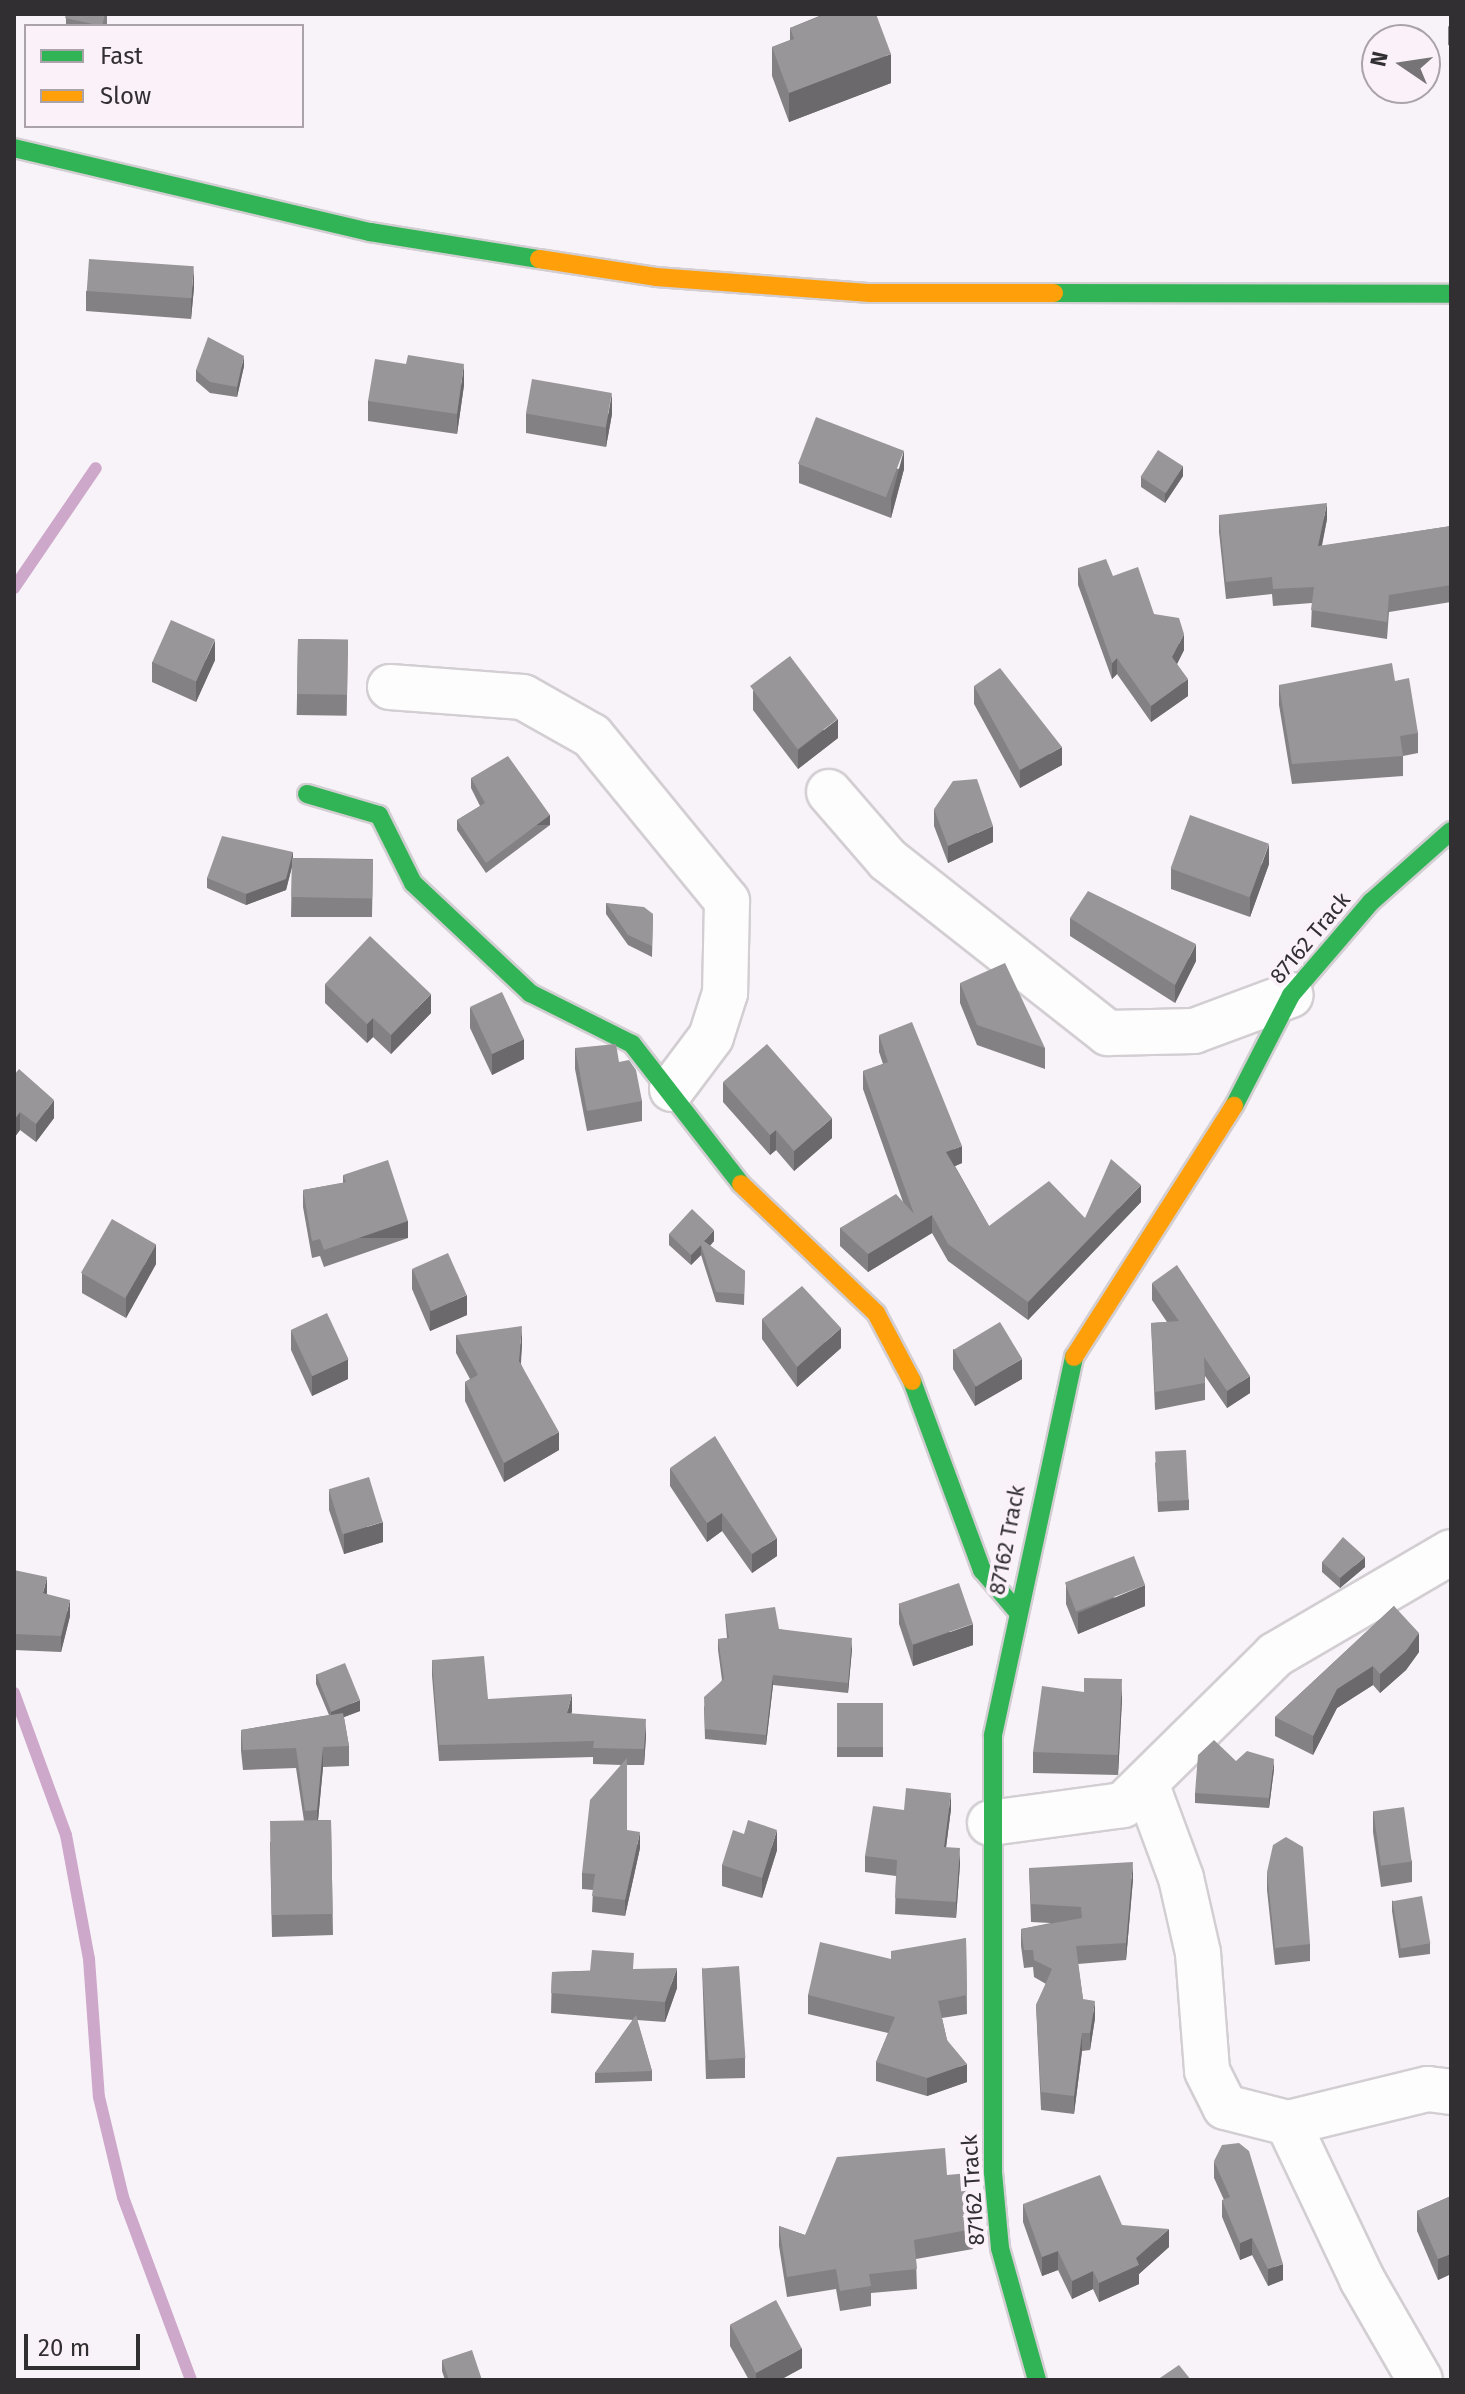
<!DOCTYPE html>
<html>
<head>
<meta charset="utf-8">
<style>
	body { margin:0 }
	#map { position:relative; width:1465px; height:2394px; overflow:hidden; background:#f8f3f8; font-family:"Fira Sans",sans-serif }
	div>[style] { position:absolute }
	.stream>* { height:12px; margin:-6px; padding:0 6px; transform-origin:6px; border-radius:6px; background:#cea8ca }
	.roads { filter:drop-shadow(2px 0 #d2ced2) drop-shadow(-2px 0 #d2ced2) drop-shadow(0 2px #d2ced2) drop-shadow(0 -2px #d2ced2) }
	.street>* { height:44px; margin:-22px; padding:0 22px; transform-origin:22px; border-radius:22px; background:#fefdfe }
	.fast>* { height:18px; margin:-9px; padding:0 9px; transform-origin:9px; border-radius:9px; background:#30b455 }
	.slow>* { height:18px; margin:-9px; padding:0 9px; transform-origin:9px; border-radius:9px; background:#ff9f0a }
	.wall>* { inset:0; background:#848184; transform-origin:0 0 }
	.shaded-wall>* { inset:0; background:#6b696b; transform-origin:0 0 }
	.building>* { inset:0; background:#999699; transform-origin:0 0 }
	span { translate:-50% -50%; white-space:nowrap; text-align:center; line-height:1.15; -webkit-text-stroke:8px #faf1f9; paint-order:stroke }
	.street-label { font-size:22px; color:#322f32 }
	.frame { position:absolute; inset:0; border:16px solid #322f32; pointer-events:none }
	.legend { position:absolute; left:24px; top:24px; width:280px; height:104px; box-sizing:border-box; background:#faf1f9; border:2px solid #aaa3a9; margin:0; padding:10px 14px; list-style:none; font-size:24px; color:#322f32 }
	.legend li { display:flex; align-items:center; gap:16px; height:40px }
	.legend b { width:40px; border:2px solid #aaa3a9 }
	.north { position:absolute; left:1361px; top:24px; width:80px; height:80px; box-sizing:border-box; background:#faf1f9; border:2px solid #aaa3a9; border-radius:50%; rotate:283deg; font-size:22px; font-weight:700; line-height:32px; text-align:center; color:#322f32 }
	.north::after { content:''; display:block; margin:auto; width:28px; height:36px; background:#777477; clip-path:polygon(50% 0,100% 100%,50% 72%,0 100%) }
	.scale { position:absolute; left:24px; top:2334px; width:116px; height:36px; box-sizing:border-box; border:4px solid #322f32; border-top:0; padding-left:10px; font-size:24px; line-height:28px; white-space:nowrap; color:#322f32; -webkit-text-stroke:6px #faf1f9; paint-order:stroke }
</style>
</head>
<body>
<div id="map">
	<div class="stream">
		<div style="left:14px;top:588px;width:145px;rotate:-55.7deg"></div>
		<div style="left:14px;top:1693px;width:151px;rotate:69.9deg"></div>
		<div style="left:66px;top:1835px;width:126px;rotate:79.5deg"></div>
		<div style="left:89px;top:1959px;width:138px;rotate:85.9deg"></div>
		<div style="left:99px;top:2097px;width:103px;rotate:76.5deg"></div>
		<div style="left:123px;top:2197px;width:195px;rotate:69.6deg"></div>
	</div>
	<div class="roads">
		<div class="street">
			<div style="left:390px;top:687px;width:133px;rotate:4.3deg"></div>
			<div style="left:523px;top:697px;width:79px;rotate:29.5deg"></div>
			<div style="left:592px;top:736px;width:213px;rotate:50.7deg"></div>
			<div style="left:727px;top:901px;width:92px;rotate:91.2deg"></div>
			<div style="left:725px;top:993px;width:46px;rotate:107.7deg"></div>
			<div style="left:711px;top:1037px;width:65px;rotate:126.9deg"></div>
			<div style="left:829px;top:792px;width:90px;rotate:49.1deg"></div>
			<div style="left:888px;top:860px;width:280px;rotate:38.2deg"></div>
			<div style="left:1108px;top:1033px;width:86px;rotate:-1.3deg"></div>
			<div style="left:1194px;top:1031px;width:103px;rotate:-20.4deg"></div>
			<div style="left:1147px;top:1786px;width:98px;rotate:69.7deg"></div>
			<div style="left:1181px;top:1878px;width:77px;rotate:77.2deg"></div>
			<div style="left:1198px;top:1953px;width:118px;rotate:85.6deg"></div>
			<div style="left:1207px;top:2071px;width:40px;rotate:63.4deg"></div>
			<div style="left:1225px;top:2107px;width:65px;rotate:14.3deg"></div>
			<div style="left:1288px;top:2123px;width:144px;rotate:-13.7deg"></div>
			<div style="left:1428px;top:2089px;width:23px;rotate:7deg"></div>
			<div style="left:990px;top:1823px;width:134px;rotate:-7.7deg"></div>
			<div style="left:1123px;top:1805px;width:214px;rotate:-44.6deg"></div>
			<div style="left:1275px;top:1655px;width:204px;rotate:-30.3deg"></div>
			<div style="left:1288px;top:2123px;width:173px;rotate:64.6deg"></div>
			<div style="left:1362px;top:2279px;width:116px;rotate:60.1deg"></div>
		</div>
		<div class="fast">
			<div style="left:14px;top:148px;width:366px;rotate:13.3deg"></div>
			<div style="left:370px;top:232px;width:171px;rotate:9.1deg"></div>
			<div style="left:1054px;top:293px;width:397px;rotate:0.1deg"></div>
			<div style="left:307px;top:794px;width:75px;rotate:16.3deg"></div>
			<div style="left:379px;top:815px;width:76px;rotate:63.4deg"></div>
			<div style="left:413px;top:883px;width:161px;rotate:43.2deg"></div>
			<div style="left:530px;top:993px;width:114px;rotate:26.6deg"></div>
			<div style="left:632px;top:1044px;width:177px;rotate:52.1deg"></div>
			<div style="left:1234px;top:1106px;width:125px;rotate:-62.8deg"></div>
			<div style="left:1291px;top:995px;width:123px;rotate:-49.3deg"></div>
			<div style="left:1371px;top:902px;width:107px;rotate:-41.6deg"></div>
			<div style="left:912px;top:1381px;width:202px;rotate:69.7deg"></div>
			<div style="left:982px;top:1570px;width:54px;rotate:49.5deg"></div>
			<div style="left:1037px;top:2380px;width:137px;rotate:-105.7deg"></div>
			<div style="left:1000px;top:2248px;width:75px;rotate:-95.3deg"></div>
			<div style="left:993px;top:2173px;width:438px;rotate:-90deg"></div>
			<div style="left:993px;top:1735px;width:387px;rotate:-77.9deg"></div>
		</div>
		<div class="slow">
			<div style="left:539px;top:259px;width:118px;rotate:8.7deg"></div>
			<div style="left:656px;top:277px;width:215px;rotate:4.3deg"></div>
			<div style="left:870px;top:293px;width:184px"></div>
			<div style="left:741px;top:1184px;width:187px;rotate:43.7deg"></div>
			<div style="left:876px;top:1313px;width:77px;rotate:62.1deg"></div>
			<div style="left:1074px;top:1357px;width:298px;rotate:-57.5deg"></div>
		</div>
	</div>
	<div class="wall">
		<div style="left:66px;top:14px;width:41px;height:12px"></div>
		<div style="clip-path:polygon(824px 14px,876px 14px,891px 83px,789px 122px,772px 76px,772px 47px,790px 40px,790px 28px)"></div>
		<div style="clip-path:polygon(1451px 22px,1451px 46px,1448px 45px,1448px 27px)"></div>
		<div style="clip-path:polygon(194px 287px,191px 319px,86px 311px,86px 291px)"></div>
		<div style="clip-path:polygon(244px 366px,237px 397px,210px 393px,196px 381px,196px 370px)"></div>
		<div style="clip-path:polygon(464px 385px,457px 434px,368px 421px,368px 401px)"></div>
		<div style="clip-path:polygon(526px 413px,612px 414px,606px 447px,526px 433px)"></div>
		<div style="clip-path:polygon(799px 464px,904px 469px,891px 518px,799px 483px)"></div>
		<div style="clip-path:polygon(1183px 476px,1165px 503px,1141px 487px,1141px 477px)"></div>
		<div style="clip-path:polygon(1219px 515px,1327px 519px,1322px 546px,1451px 526px,1451px 602px,1389px 612px,1387px 639px,1311px 627px,1312px 603px,1273px 606px,1272px 594px,1226px 599px,1219px 532px)"></div>
		<div style="clip-path:polygon(1078px 568px,1154px 614px,1184px 650px,1177px 664px,1188px 696px,1151px 722px,1117px 674px,1112px 679px,1078px 585px)"></div>
		<div style="left:298px;top:639px;width:50px;height:76px;rotate:1deg"></div>
		<div style="clip-path:polygon(215px 660px,196px 702px,152px 682px,152px 662px)"></div>
		<div style="clip-path:polygon(1395px 681px,1418px 733px,1418px 753px,1403px 756px,1403px 776px,1292px 784px,1279px 705px,1279px 685px)"></div>
		<div style="clip-path:polygon(974px 686px,1062px 765px,1020px 788px,974px 704px)"></div>
		<div style="clip-path:polygon(753px 690px,838px 738px,798px 769px,753px 710px)"></div>
		<div style="clip-path:polygon(471px 778px,550px 825px,486px 873px,457px 830px,457px 820px,480px 806px,471px 788px)"></div>
		<div style="clip-path:polygon(934px 809px,993px 842px,948px 863px,934px 826px)"></div>
		<div style="clip-path:polygon(293px 858px,373px 859px,372px 917px,291px 917px,292px 866px,286px 890px,246px 905px,207px 888px,207px 878px)"></div>
		<div style="clip-path:polygon(1269px 864px,1250px 917px,1171px 889px,1171px 869px)"></div>
		<div style="clip-path:polygon(606px 903px,653px 914px,652px 957px,628px 945px,606px 914px)"></div>
		<div style="clip-path:polygon(1070px 918px,1196px 961px,1175px 1003px,1070px 936px)"></div>
		<div style="clip-path:polygon(960px 983px,1045px 1048px,1045px 1069px,977px 1045px,960px 1003px)"></div>
		<div style="clip-path:polygon(325px 984px,431px 1013px,391px 1054px,373px 1037px,367px 1043px,325px 1003px)"></div>
		<div style="clip-path:polygon(470px 1007px,524px 1059px,492px 1075px,470px 1028px)"></div>
		<div style="clip-path:polygon(879px 1035px,962px 1163px,955px 1166px,989px 1226px,1085px 1218px,1141px 1202px,1028px 1320px,948px 1261px,932px 1233px,868px 1272px,840px 1246px,840px 1228px,903px 1202px,863px 1089px,863px 1071px,883px 1064px,879px 1052px)"></div>
		<div style="clip-path:polygon(575px 1048px,619px 1062px,642px 1101px,642px 1121px,587px 1131px,575px 1069px)"></div>
		<div style="clip-path:polygon(14px 1075px,54px 1118px,36px 1142px,20px 1130px,14px 1138px)"></div>
		<div style="clip-path:polygon(723px 1082px,832px 1138px,794px 1171px,776px 1150px,770px 1155px,723px 1102px)"></div>
		<div style="clip-path:polygon(343px 1175px,408px 1238px,324px 1267px,320px 1256px,312px 1258px,303px 1207px,303px 1190px,343px 1183px)"></div>
		<div style="clip-path:polygon(669px 1234px,714px 1241px,710px 1246px,745px 1271px,744px 1305px,716px 1302px,701px 1255px,691px 1265px,669px 1245px)"></div>
		<div style="clip-path:polygon(156px 1264px,126px 1318px,82px 1293px,82px 1273px)"></div>
		<div style="clip-path:polygon(412px 1269px,467px 1315px,430px 1331px,412px 1289px)"></div>
		<div style="clip-path:polygon(1152px 1283px,1250px 1393px,1227px 1408px,1205px 1376px,1205px 1400px,1155px 1410px,1151px 1323px,1167px 1322px,1152px 1300px)"></div>
		<div style="clip-path:polygon(762px 1319px,841px 1348px,797px 1387px,762px 1339px)"></div>
		<div style="clip-path:polygon(291px 1330px,348px 1379px,312px 1396px,291px 1350px)"></div>
		<div style="clip-path:polygon(456px 1335px,522px 1344px,521px 1364px,559px 1450px,504px 1482px,465px 1401px,465px 1382px,470px 1379px,456px 1353px)"></div>
		<div style="clip-path:polygon(953px 1349px,1022px 1379px,975px 1406px,953px 1369px)"></div>
		<div style="clip-path:polygon(1155px 1462px,1189px 1500px,1189px 1510px,1158px 1512px)"></div>
		<div style="clip-path:polygon(670px 1468px,777px 1556px,752px 1573px,722px 1531px,707px 1542px,670px 1486px)"></div>
		<div style="clip-path:polygon(329px 1490px,383px 1542px,344px 1554px,329px 1510px)"></div>
		<div style="clip-path:polygon(1322px 1562px,1365px 1567px,1340px 1588px,1322px 1572px)"></div>
		<div style="clip-path:polygon(14px 1570px,47px 1594px,70px 1616px,61px 1652px,14px 1650px)"></div>
		<div style="clip-path:polygon(1066px 1584px,1145px 1606px,1078px 1634px,1066px 1604px)"></div>
		<div style="clip-path:polygon(899px 1604px,973px 1645px,913px 1666px,899px 1624px)"></div>
		<div style="clip-path:polygon(1394px 1606px,1419px 1652px,1406px 1670px,1380px 1693px,1373px 1685px,1337px 1708px,1313px 1755px,1275px 1736px,1275px 1717px)"></div>
		<div style="clip-path:polygon(725px 1614px,852px 1649px,848px 1693px,773px 1685px,766px 1745px,705px 1739px,704px 1707px,722px 1680px,718px 1650px,718px 1639px,727px 1638px)"></div>
		<div style="clip-path:polygon(432px 1660px,488px 1699px,572px 1711px,571px 1714px,646px 1736px,644px 1765px,627px 1765px,627px 1830px,640px 1848px,625px 1916px,592px 1912px,593px 1890px,582px 1889px,582px 1873px,621px 1765px,593px 1764px,593px 1757px,439px 1761px,432px 1676px)"></div>
		<div style="clip-path:polygon(316px 1674px,360px 1711px,344px 1717px,349px 1746px,349px 1766px,323px 1767px,318px 1820px,331px 1820px,333px 1935px,272px 1937px,270px 1842px,304px 1821px,296px 1768px,243px 1770px,241px 1751px,241px 1730px,329px 1715px,316px 1684px)"></div>
		<div style="clip-path:polygon(1122px 1699px,1118px 1775px,1033px 1773px,1033px 1752px)"></div>
		<div style="left:837px;top:1703px;width:46px;height:54px"></div>
		<div style="clip-path:polygon(1274px 1769px,1269px 1808px,1195px 1803px,1195px 1793px)"></div>
		<div style="clip-path:polygon(951px 1809px,946px 1847px,960px 1864px,956px 1918px,895px 1914px,896px 1876px,865px 1872px,865px 1856px,904px 1810px)"></div>
		<div style="clip-path:polygon(1373px 1811px,1412px 1861px,1412px 1882px,1381px 1887px,1373px 1832px)"></div>
		<div style="clip-path:polygon(744px 1834px,777px 1850px,762px 1898px,722px 1886px,722px 1865px)"></div>
		<div style="clip-path:polygon(1029px 1868px,1133px 1879px,1126px 1960px,1078px 1964px,1083px 1999px,1095px 2018px,1090px 2050px,1082px 2051px,1074px 2114px,1041px 2110px,1036px 2005px,1046px 1984px,1034px 1977px,1033px 1967px,1024px 1968px,1021px 1946px,1021px 1929px,1051px 1923px,1031px 1922px)"></div>
		<div style="clip-path:polygon(1267px 1872px,1310px 1944px,1310px 1961px,1275px 1965px,1267px 1890px)"></div>
		<div style="clip-path:polygon(1392px 1900px,1430px 1943px,1430px 1954px,1399px 1958px,1392px 1911px)"></div>
		<div style="clip-path:polygon(966px 1938px,967px 2014px,942px 2018px,947px 2040px,967px 2082px,927px 2096px,876px 2081px,876px 2062px,888px 2033px,808px 2014px,808px 1995px,891px 1959px)"></div>
		<div style="clip-path:polygon(702px 1967px,745px 2058px,745px 2078px,706px 2079px)"></div>
		<div style="clip-path:polygon(634px 1969px,677px 1988px,665px 2022px,637px 2020px,652px 2071px,652px 2081px,595px 2083px,595px 2073px,633px 2020px,551px 2013px,552px 1972px)"></div>
		<div style="clip-path:polygon(1214px 2161px,1283px 2280px,1268px 2286px,1252px 2255px,1240px 2260px,1222px 2217px,1222px 2200px,1224px 2200px,1214px 2178px)"></div>
		<div style="clip-path:polygon(947px 2175px,973px 2229px,973px 2249px,916px 2259px,917px 2289px,871px 2293px,871px 2306px,840px 2311px,836px 2289px,787px 2297px,779px 2246px,779px 2226px,805px 2235px)"></div>
		<div style="clip-path:polygon(1451px 2196px,1451px 2274px,1438px 2280px,1417px 2231px,1417px 2211px)"></div>
		<div style="clip-path:polygon(1023px 2204px,1122px 2225px,1169px 2247px,1139px 2274px,1139px 2284px,1099px 2302px,1093px 2289px,1072px 2299px,1058px 2270px,1042px 2276px,1023px 2222px)"></div>
		<div style="clip-path:polygon(730px 2325px,802px 2368px,780px 2380px,749px 2380px,730px 2346px)"></div>
		<div style="clip-path:polygon(442px 2360px,482px 2380px,445px 2380px,442px 2371px)"></div>
	</div>
	<div class="shaded-wall">
		<div style="clip-path:polygon(891px 54px,891px 83px,789px 122px,789px 93px)"></div>
		<div style="clip-path:polygon(194px 267px,194px 287px,191px 319px,191px 299px)"></div>
		<div style="clip-path:polygon(244px 356px,244px 366px,237px 397px,237px 387px)"></div>
		<div style="clip-path:polygon(464px 364px,464px 385px,457px 434px,457px 414px)"></div>
		<div style="clip-path:polygon(612px 393px,612px 414px,606px 447px,606px 427px)"></div>
		<div style="clip-path:polygon(904px 450px,904px 469px,891px 518px,891px 499px)"></div>
		<div style="clip-path:polygon(1183px 466px,1183px 476px,1165px 503px,1165px 493px)"></div>
		<div style="clip-path:polygon(1327px 503px,1327px 519px,1318px 563px,1318px 546px)"></div>
		<div style="clip-path:polygon(1184px 634px,1184px 650px,1172px 674px,1172px 657px)"></div>
		<div style="clip-path:polygon(215px 640px,215px 660px,196px 702px,196px 681px)"></div>
		<div style="clip-path:polygon(1117px 658px,1117px 674px,1112px 679px,1112px 663px)"></div>
		<div style="clip-path:polygon(1188px 679px,1188px 696px,1151px 722px,1151px 706px)"></div>
		<div style="clip-path:polygon(838px 719px,838px 738px,798px 769px,798px 750px)"></div>
		<div style="clip-path:polygon(1062px 747px,1062px 765px,1020px 788px,1020px 770px)"></div>
		<div style="left:550px;top:815px;width:10px;height:80px;rotate:90deg"></div>
		<div style="clip-path:polygon(993px 826px,993px 842px,948px 863px,948px 846px)"></div>
		<div style="clip-path:polygon(1269px 844px,1269px 864px,1250px 917px,1250px 897px)"></div>
		<div style="clip-path:polygon(293px 852px,293px 863px,286px 890px,246px 905px,246px 894px)"></div>
		<div style="clip-path:polygon(1196px 944px,1196px 961px,1175px 1003px,1175px 985px)"></div>
		<div style="clip-path:polygon(431px 994px,431px 1013px,391px 1054px,391px 1035px)"></div>
		<div style="clip-path:polygon(373px 1018px,373px 1037px,367px 1043px,367px 1024px)"></div>
		<div style="clip-path:polygon(524px 1039px,524px 1059px,492px 1075px,492px 1054px)"></div>
		<div style="clip-path:polygon(54px 1100px,54px 1118px,36px 1142px,36px 1124px)"></div>
		<div style="clip-path:polygon(20px 1112px,20px 1130px,14px 1138px,14px 1120px)"></div>
		<div style="clip-path:polygon(832px 1118px,832px 1138px,794px 1171px,794px 1151px)"></div>
		<div style="clip-path:polygon(776px 1130px,776px 1150px,770px 1155px,770px 1135px)"></div>
		<div style="clip-path:polygon(962px 1146px,962px 1163px,946px 1170px,946px 1152px)"></div>
		<div style="clip-path:polygon(1141px 1185px,1141px 1202px,1028px 1320px,1028px 1302px)"></div>
		<div style="clip-path:polygon(932px 1215px,932px 1233px,868px 1272px,868px 1254px)"></div>
		<div style="left:408px;top:1221px;width:17px;height:89px;rotate:90deg"></div>
		<div style="clip-path:polygon(714px 1230px,714px 1241px,704px 1252px,704px 1241px)"></div>
		<div style="clip-path:polygon(156px 1244px,156px 1264px,126px 1318px,126px 1297px)"></div>
		<div style="clip-path:polygon(701px 1245px,701px 1255px,691px 1265px,691px 1255px)"></div>
		<div style="clip-path:polygon(467px 1295px,467px 1315px,430px 1331px,430px 1311px)"></div>
		<div style="clip-path:polygon(522px 1326px,522px 1344px,519px 1380px,519px 1361px)"></div>
		<div style="clip-path:polygon(841px 1328px,841px 1348px,797px 1387px,797px 1367px)"></div>
		<div style="clip-path:polygon(348px 1359px,348px 1379px,312px 1396px,312px 1376px)"></div>
		<div style="clip-path:polygon(1022px 1359px,1022px 1379px,975px 1406px,975px 1386px)"></div>
		<div style="clip-path:polygon(1250px 1376px,1250px 1393px,1227px 1408px,1227px 1391px)"></div>
		<div style="clip-path:polygon(559px 1432px,559px 1450px,504px 1482px,504px 1463px)"></div>
		<div style="clip-path:polygon(722px 1513px,722px 1531px,707px 1542px,707px 1523px)"></div>
		<div style="clip-path:polygon(383px 1522px,383px 1542px,344px 1554px,344px 1534px)"></div>
		<div style="clip-path:polygon(777px 1538px,777px 1556px,752px 1573px,752px 1554px)"></div>
		<div style="clip-path:polygon(1365px 1557px,1365px 1567px,1340px 1588px,1340px 1578px)"></div>
		<div style="clip-path:polygon(47px 1577px,47px 1593px,43px 1609px,43px 1593px)"></div>
		<div style="clip-path:polygon(1145px 1585px,1145px 1606px,1078px 1634px,1078px 1613px)"></div>
		<div style="clip-path:polygon(70px 1600px,70px 1616px,61px 1652px,61px 1636px)"></div>
		<div style="clip-path:polygon(973px 1624px,973px 1645px,913px 1666px,913px 1645px)"></div>
		<div style="clip-path:polygon(1419px 1633px,1419px 1652px,1406px 1670px,1380px 1693px,1380px 1674px)"></div>
		<div style="clip-path:polygon(852px 1638px,852px 1649px,848px 1693px,848px 1683px)"></div>
		<div style="clip-path:polygon(1373px 1666px,1373px 1685px,1337px 1708px,1313px 1755px,1313px 1736px,1337px 1689px)"></div>
		<div style="clip-path:polygon(773px 1675px,773px 1685px,766px 1745px,766px 1735px)"></div>
		<div style="clip-path:polygon(1122px 1679px,1122px 1699px,1118px 1775px,1118px 1755px)"></div>
		<div style="clip-path:polygon(572px 1694px,572px 1711px,567px 1730px,567px 1713px)"></div>
		<div style="clip-path:polygon(360px 1700px,360px 1711px,331px 1722px,331px 1712px)"></div>
		<div style="clip-path:polygon(646px 1719px,646px 1736px,644px 1765px,644px 1749px)"></div>
		<div style="clip-path:polygon(323px 1747px,323px 1767px,317px 1831px,317px 1810px)"></div>
		<div style="clip-path:polygon(1274px 1759px,1274px 1769px,1269px 1808px,1269px 1798px)"></div>
		<div style="clip-path:polygon(951px 1793px,951px 1809px,944px 1863px,944px 1847px)"></div>
		<div style="clip-path:polygon(777px 1830px,777px 1850px,762px 1898px,762px 1878px)"></div>
		<div style="clip-path:polygon(640px 1832px,640px 1848px,625px 1916px,625px 1900px)"></div>
		<div style="clip-path:polygon(960px 1848px,960px 1864px,956px 1918px,956px 1902px)"></div>
		<div style="clip-path:polygon(1133px 1862px,1133px 1879px,1126px 1960px,1126px 1943px)"></div>
		<div style="clip-path:polygon(677px 1968px,677px 1988px,665px 2022px,665px 2002px)"></div>
		<div style="clip-path:polygon(1095px 2001px,1095px 2018px,1090px 2050px,1090px 2033px)"></div>
		<div style="clip-path:polygon(1082px 2033px,1082px 2051px,1074px 2114px,1074px 2096px)"></div>
		<div style="clip-path:polygon(967px 2064px,967px 2082px,927px 2096px,927px 2078px)"></div>
		<div style="clip-path:polygon(1169px 2229px,1169px 2247px,1139px 2274px,1139px 2284px,1099px 2302px,1099px 2283px,1136px 2258px)"></div>
		<div style="clip-path:polygon(1252px 2238px,1252px 2255px,1240px 2260px,1240px 2243px)"></div>
		<div style="clip-path:polygon(1058px 2251px,1058px 2270px,1042px 2276px,1042px 2257px)"></div>
		<div style="clip-path:polygon(1451px 2254px,1451px 2274px,1438px 2280px,1438px 2259px)"></div>
		<div style="clip-path:polygon(1283px 2264px,1283px 2280px,1268px 2286px,1268px 2269px)"></div>
		<div style="clip-path:polygon(1093px 2271px,1093px 2289px,1072px 2299px,1072px 2281px)"></div>
		<div style="clip-path:polygon(802px 2348px,802px 2368px,780px 2380px,756px 2380px,756px 2373px)"></div>
	</div>
	<div class="building">
		<div style="clip-path:polygon(66px 14px,105px 14px,102px 26px,65px 18px)"></div>
		<div style="clip-path:polygon(826px 14px,876px 14px,891px 54px,789px 93px,772px 47px,794px 39px,790px 28px)"></div>
		<div style="left:89px;top:259px;width:105px;height:32px;rotate:4deg"></div>
		<div style="clip-path:polygon(208px 337px,244px 356px,237px 387px,210px 382px,196px 370px)"></div>
		<div style="clip-path:polygon(408px 355px,464px 364px,457px 414px,368px 401px,375px 359px,406px 364px)"></div>
		<div style="left:532px;top:379px;width:81px;height:35px;rotate:10deg"></div>
		<div style="left:816px;top:417px;width:94px;height:50px;rotate:21deg"></div>
		<div style="left:1158px;top:450px;width:30px;height:32px;rotate:33deg"></div>
		<div style="clip-path:polygon(1327px 503px,1318px 546px,1451px 526px,1451px 585px,1389px 595px,1387px 622px,1311px 610px,1314px 587px,1273px 589px,1272px 577px,1226px 582px,1219px 515px)"></div>
		<div style="clip-path:polygon(1106px 559px,1113px 576px,1138px 567px,1154px 614px,1179px 618px,1184px 634px,1172px 657px,1188px 679px,1151px 706px,1117px 658px,1112px 663px,1078px 568px)"></div>
		<div style="left:171px;top:620px;width:48px;height:46px;rotate:24deg"></div>
		<div style="left:298px;top:639px;width:50px;height:55px;rotate:1deg"></div>
		<div style="left:790px;top:656px;width:79px;height:50px;rotate:53deg"></div>
		<div style="clip-path:polygon(1392px 663px,1395px 681px,1409px 678px,1418px 733px,1400px 736px,1403px 756px,1292px 764px,1279px 685px)"></div>
		<div style="clip-path:polygon(1000px 668px,1062px 747px,1020px 770px,974px 686px)"></div>
		<div style="clip-path:polygon(508px 756px,550px 815px,486px 863px,457px 820px,485px 803px,471px 778px)"></div>
		<div style="clip-path:polygon(977px 779px,993px 826px,948px 846px,934px 809px,953px 781px)"></div>
		<div style="left:1190px;top:815px;width:84px;height:57px;rotate:20deg"></div>
		<div style="clip-path:polygon(222px 836px,293px 852px,286px 879px,246px 894px,207px 878px)"></div>
		<div style="left:292px;top:858px;width:81px;height:39px;rotate:1deg"></div>
		<div style="clip-path:polygon(1088px 891px,1196px 944px,1175px 985px,1070px 918px)"></div>
		<div style="clip-path:polygon(606px 903px,644px 907px,653px 914px,652px 946px,628px 935px)"></div>
		<div style="clip-path:polygon(370px 936px,431px 994px,391px 1035px,373px 1018px,367px 1024px,325px 984px)"></div>
		<div style="clip-path:polygon(1005px 963px,1045px 1048px,977px 1025px,960px 983px)"></div>
		<div style="left:502px;top:992px;width:52px;height:35px;rotate:65deg"></div>
		<div style="clip-path:polygon(912px 1022px,962px 1146px,946px 1152px,989px 1226px,1049px 1181px,1085px 1218px,1111px 1159px,1141px 1185px,1028px 1302px,948px 1244px,932px 1215px,868px 1254px,840px 1228px,896px 1194px,914px 1214px,863px 1071px,888px 1062px,879px 1035px)"></div>
		<div style="clip-path:polygon(616px 1044px,619px 1062px,629px 1060px,636px 1070px,642px 1101px,587px 1111px,575px 1048px)"></div>
		<div style="clip-path:polygon(767px 1044px,832px 1118px,794px 1151px,776px 1130px,770px 1135px,723px 1082px)"></div>
		<div style="clip-path:polygon(19px 1069px,54px 1100px,36px 1124px,20px 1112px,14px 1120px,14px 1075px)"></div>
		<div style="clip-path:polygon(388px 1160px,408px 1221px,324px 1250px,320px 1239px,312px 1241px,303px 1190px,346px 1182px,343px 1175px)"></div>
		<div style="clip-path:polygon(692px 1209px,714px 1230px,704px 1241px,745px 1271px,744px 1294px,716px 1292px,701px 1245px,691px 1255px,669px 1234px)"></div>
		<div style="left:112px;top:1219px;width:51px;height:62px;rotate:30deg"></div>
		<div style="left:448px;top:1253px;width:46px;height:39px;rotate:66deg"></div>
		<div style="clip-path:polygon(1177px 1265px,1250px 1376px,1227px 1391px,1204px 1357px,1205px 1383px,1155px 1392px,1151px 1323px,1179px 1321px,1152px 1283px)"></div>
		<div style="clip-path:polygon(802px 1286px,841px 1328px,797px 1367px,762px 1319px)"></div>
		<div style="left:327px;top:1313px;width:51px;height:40px;rotate:65deg"></div>
		<div style="left:1000px;top:1322px;width:43px;height:54px;rotate:59deg"></div>
		<div style="clip-path:polygon(522px 1326px,519px 1361px,559px 1432px,504px 1463px,465px 1382px,478px 1375px,456px 1335px)"></div>
		<div style="clip-path:polygon(715px 1436px,777px 1538px,752px 1554px,722px 1513px,707px 1523px,670px 1468px)"></div>
		<div style="left:1186px;top:1450px;width:50px;height:31px;rotate:87deg"></div>
		<div style="left:369px;top:1477px;width:47px;height:42px;rotate:73deg"></div>
		<div style="clip-path:polygon(1343px 1537px,1365px 1557px,1340px 1578px,1322px 1562px)"></div>
		<div style="left:1134px;top:1556px;width:31px;height:74px;rotate:69deg"></div>
		<div style="clip-path:polygon(14px 1570px,47px 1577px,43px 1593px,70px 1600px,61px 1636px,14px 1634px)"></div>
		<div style="left:959px;top:1583px;width:43px;height:64px;rotate:71deg"></div>
		<div style="clip-path:polygon(1394px 1606px,1419px 1633px,1406px 1651px,1380px 1674px,1373px 1666px,1337px 1689px,1313px 1736px,1275px 1717px)"></div>
		<div style="clip-path:polygon(775px 1607px,779px 1629px,852px 1638px,848px 1683px,773px 1675px,766px 1735px,705px 1729px,704px 1697px,724px 1679px,718px 1639px,729px 1638px,725px 1614px)"></div>
		<div style="clip-path:polygon(484px 1656px,488px 1699px,572px 1694px,567px 1713px,646px 1719px,644px 1749px,593px 1748px,594px 1741px,439px 1745px,432px 1660px)"></div>
		<div style="left:345px;top:1663px;width:40px;height:31px;rotate:68deg"></div>
		<div style="clip-path:polygon(1084px 1678px,1122px 1679px,1118px 1755px,1033px 1752px,1042px 1686px,1084px 1692px)"></div>
		<div style="left:837px;top:1703px;width:46px;height:44px"></div>
		<div style="clip-path:polygon(343px 1713px,349px 1746px,323px 1747px,317px 1810px,305px 1811px,296px 1748px,243px 1750px,241px 1730px)"></div>
		<div style="clip-path:polygon(1214px 1740px,1236px 1761px,1247px 1751px,1274px 1759px,1269px 1798px,1195px 1793px,1198px 1755px)"></div>
		<div style="clip-path:polygon(627px 1758px,627px 1830px,640px 1832px,625px 1900px,592px 1896px,595px 1874px,582px 1873px,590px 1800px)"></div>
		<div style="clip-path:polygon(906px 1788px,951px 1793px,944px 1847px,960px 1848px,956px 1902px,895px 1898px,897px 1860px,865px 1856px,873px 1806px,904px 1810px)"></div>
		<div style="left:1404px;top:1807px;width:55px;height:31px;rotate:82deg"></div>
		<div style="left:331px;top:1820px;width:94px;height:61px;rotate:89deg"></div>
		<div style="clip-path:polygon(748px 1820px,777px 1830px,762px 1878px,722px 1865px,733px 1830px,744px 1834px)"></div>
		<div style="clip-path:polygon(1286px 1837px,1303px 1847px,1310px 1944px,1275px 1948px,1267px 1872px,1273px 1845px)"></div>
		<div style="clip-path:polygon(1133px 1862px,1126px 1943px,1076px 1946px,1083px 1999px,1095px 2001px,1090px 2033px,1082px 2033px,1074px 2096px,1041px 2092px,1036px 2005px,1052px 1969px,1034px 1960px,1033px 1950px,1024px 1950px,1021px 1929px,1082px 1918px,1081px 1907px,1031px 1904px,1029px 1868px)"></div>
		<div style="left:1422px;top:1896px;width:48px;height:30px;rotate:80deg"></div>
		<div style="clip-path:polygon(966px 1938px,967px 1995px,938px 2001px,947px 2040px,967px 2064px,927px 2078px,876px 2062px,895px 2017px,808px 1995px,820px 1942px,891px 1959px,891px 1951px)"></div>
		<div style="clip-path:polygon(592px 1950px,634px 1953px,633px 1969px,677px 1968px,665px 2002px,551px 1993px,552px 1972px,590px 1971px)"></div>
		<div style="left:739px;top:1966px;width:92px;height:37px;rotate:86deg"></div>
		<div style="clip-path:polygon(636px 2015px,652px 2071px,595px 2073px)"></div>
		<div style="clip-path:polygon(1239px 2143px,1249px 2151px,1283px 2264px,1268px 2269px,1252px 2238px,1240px 2243px,1222px 2200px,1230px 2197px,1214px 2161px,1222px 2145px)"></div>
		<div style="clip-path:polygon(945px 2148px,947px 2175px,969px 2173px,973px 2229px,914px 2240px,917px 2269px,869px 2274px,871px 2286px,840px 2291px,836px 2269px,787px 2277px,779px 2226px,805px 2235px,837px 2157px)"></div>
		<div style="clip-path:polygon(1100px 2175px,1122px 2225px,1169px 2229px,1136px 2258px,1139px 2265px,1099px 2283px,1093px 2271px,1072px 2281px,1058px 2251px,1042px 2257px,1023px 2204px)"></div>
		<div style="clip-path:polygon(1451px 2196px,1451px 2254px,1438px 2259px,1417px 2211px)"></div>
		<div style="left:776px;top:2300px;width:55px;height:52px;rotate:62deg"></div>
		<div style="clip-path:polygon(472px 2350px,482px 2380px,449px 2380px,442px 2360px)"></div>
		<div style="clip-path:polygon(1179px 2365px,1191px 2380px,1157px 2380px)"></div>
	</div>
	<div class="street-label">
		<span style="left:1310px;top:938px;rotate:-50deg">87162 Track</span>
		<span style="left:1007px;top:1540px;rotate:-79deg">87162 Track</span>
		<span style="left:973px;top:2190px;rotate:-94deg">87162 Track</span>
	</div>
	<div class="frame"></div>
	<ul class="legend">
	<li><b style="height:10px;background:#30b455"></b>Fast</li>
	<li><b style="height:10px;background:#ff9f0a"></b>Slow</li>
	</ul>
	<div class="north">N</div>
	<div class="scale">20 m</div>
</div>
</body>
</html>
